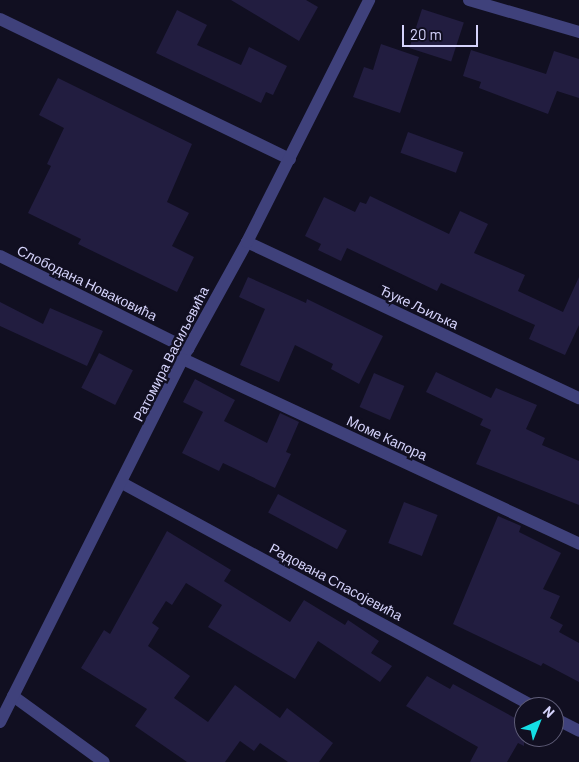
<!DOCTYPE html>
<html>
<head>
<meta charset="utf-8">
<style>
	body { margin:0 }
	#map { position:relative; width:579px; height:762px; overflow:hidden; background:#110f21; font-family:Barlow,sans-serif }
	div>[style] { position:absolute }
	.building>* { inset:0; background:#221d40; transform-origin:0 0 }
	.street>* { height:12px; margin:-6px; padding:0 6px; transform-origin:6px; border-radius:6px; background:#3f417b }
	span { translate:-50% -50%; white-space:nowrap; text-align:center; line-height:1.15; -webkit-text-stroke:5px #110f21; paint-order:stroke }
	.street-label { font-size:14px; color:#d5d3fb }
	.north { position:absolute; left:514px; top:697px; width:50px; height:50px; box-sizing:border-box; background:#110f21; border:1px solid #5f5d78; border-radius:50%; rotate:44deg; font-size:14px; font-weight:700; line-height:20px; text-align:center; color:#d5d3fb }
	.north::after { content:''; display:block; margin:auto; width:18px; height:22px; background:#15dee5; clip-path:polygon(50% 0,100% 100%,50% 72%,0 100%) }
	.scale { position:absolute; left:402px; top:25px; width:76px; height:22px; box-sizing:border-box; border:2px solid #d5d3fb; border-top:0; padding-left:6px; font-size:15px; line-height:18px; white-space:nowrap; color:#d5d3fb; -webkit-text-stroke:4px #110f21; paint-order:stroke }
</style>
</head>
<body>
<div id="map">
	<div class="building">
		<div style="clip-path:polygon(231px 0,306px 0,318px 7px,299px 41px)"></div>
		<div style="left:422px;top:9px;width:44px;height:41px;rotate:18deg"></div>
		<div style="clip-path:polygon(177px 10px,207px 25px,197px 45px,241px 65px,249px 47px,287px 66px,273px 95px,266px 92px,261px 103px,156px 53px)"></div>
		<div style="clip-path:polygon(381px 44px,419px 57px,400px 113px,353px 97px,364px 67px,373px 70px)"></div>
		<div style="clip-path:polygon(471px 50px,546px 74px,554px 51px,579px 59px,579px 98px,557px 91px,548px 114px,479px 88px,481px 82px,463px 76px)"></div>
		<div style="clip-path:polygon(58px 78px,192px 144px,167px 202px,189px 213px,172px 246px,194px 257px,177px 292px,78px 244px,81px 239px,28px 213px,51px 166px,47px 164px,64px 128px,39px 115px)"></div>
		<div style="left:408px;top:132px;width:59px;height:22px;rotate:20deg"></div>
		<div style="clip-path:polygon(370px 196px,449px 234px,460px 211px,488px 224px,474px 253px,525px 275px,518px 291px,563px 312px,579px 277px,579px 325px,565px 355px,529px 339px,535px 325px,441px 283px,437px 291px,347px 248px,341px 261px,318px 250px,321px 244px,305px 236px,324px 197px,355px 212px,360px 202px,366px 204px)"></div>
		<div style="clip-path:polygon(248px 277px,306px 303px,307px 299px,383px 336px,359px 384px,331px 369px,333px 364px,295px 345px,279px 382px,240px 365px,265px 309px,239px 297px)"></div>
		<div style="clip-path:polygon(0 302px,43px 324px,50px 308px,103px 331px,87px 366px,0 326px)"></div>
		<div style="left:99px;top:353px;width:38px;height:39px;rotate:27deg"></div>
		<div style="clip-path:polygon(436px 372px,491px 398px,496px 388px,537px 405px,526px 429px,545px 438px,542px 445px,579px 461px,579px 505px,476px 464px,491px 430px,480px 425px,483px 419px,426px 392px)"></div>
		<div style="left:374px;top:373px;width:33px;height:37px;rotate:23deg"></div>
		<div style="clip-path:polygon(195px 379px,235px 400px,224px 421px,267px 443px,280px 413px,299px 422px,286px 452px,291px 454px,275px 488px,223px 463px,219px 471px,182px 453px,203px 412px,183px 402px)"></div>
		<div style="left:278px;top:494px;width:78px;height:21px;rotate:28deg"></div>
		<div style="left:404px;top:502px;width:36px;height:44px;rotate:21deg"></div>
		<div style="clip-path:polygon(498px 516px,521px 526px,519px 532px,561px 553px,543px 589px,560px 596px,550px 618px,563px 625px,559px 632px,579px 643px,579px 682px,543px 663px,541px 666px,453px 624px)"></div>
		<div style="clip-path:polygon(167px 531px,231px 570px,224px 581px,290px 622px,304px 600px,345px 625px,348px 620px,379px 641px,371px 653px,392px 666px,380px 682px,318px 641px,295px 679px,208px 627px,222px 605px,186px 583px,172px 605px,166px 601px,152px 623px,159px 628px,148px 646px,190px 676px,174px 698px,208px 722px,235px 685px,280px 718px,287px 708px,333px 743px,319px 762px,288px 762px,260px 743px,254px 751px,240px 741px,225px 762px,187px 762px,135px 726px,147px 709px,81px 668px,104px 630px,110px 634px)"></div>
		<div style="clip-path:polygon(427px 676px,450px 689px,453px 684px,524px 723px,524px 746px,518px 743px,507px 762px,470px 762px,478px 747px,406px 706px)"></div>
	</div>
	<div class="street">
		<div style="left:469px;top:0;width:115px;rotate:16.2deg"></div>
		<div style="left:0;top:19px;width:322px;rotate:25.8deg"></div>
		<div style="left:247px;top:242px;width:367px;rotate:25.2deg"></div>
		<div style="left:0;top:256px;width:210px;rotate:26.3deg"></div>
		<div style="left:183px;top:359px;width:437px;rotate:25deg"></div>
		<div style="left:122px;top:483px;width:470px;rotate:28.5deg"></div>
		<div style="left:13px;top:696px;width:112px;rotate:36deg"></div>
		<div style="left:554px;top:718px;width:28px;rotate:27deg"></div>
		<div style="left:0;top:722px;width:418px;rotate:-63.3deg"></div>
		<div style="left:188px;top:349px;width:122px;rotate:-61.1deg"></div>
		<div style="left:247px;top:242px;width:271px;rotate:-63.2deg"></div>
	</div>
	<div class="street-label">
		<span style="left:87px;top:283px;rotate:26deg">Слободана Новаковића</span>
		<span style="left:419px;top:307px;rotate:25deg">Ђуке Љиљка</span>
		<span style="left:171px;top:354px;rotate:-63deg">Ратомира Васиљевића</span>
		<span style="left:387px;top:438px;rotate:25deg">Моме Капора</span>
		<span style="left:336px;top:582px;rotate:28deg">Радована Спасојевића</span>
	</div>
	<div class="north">N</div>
	<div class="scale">20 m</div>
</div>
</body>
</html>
